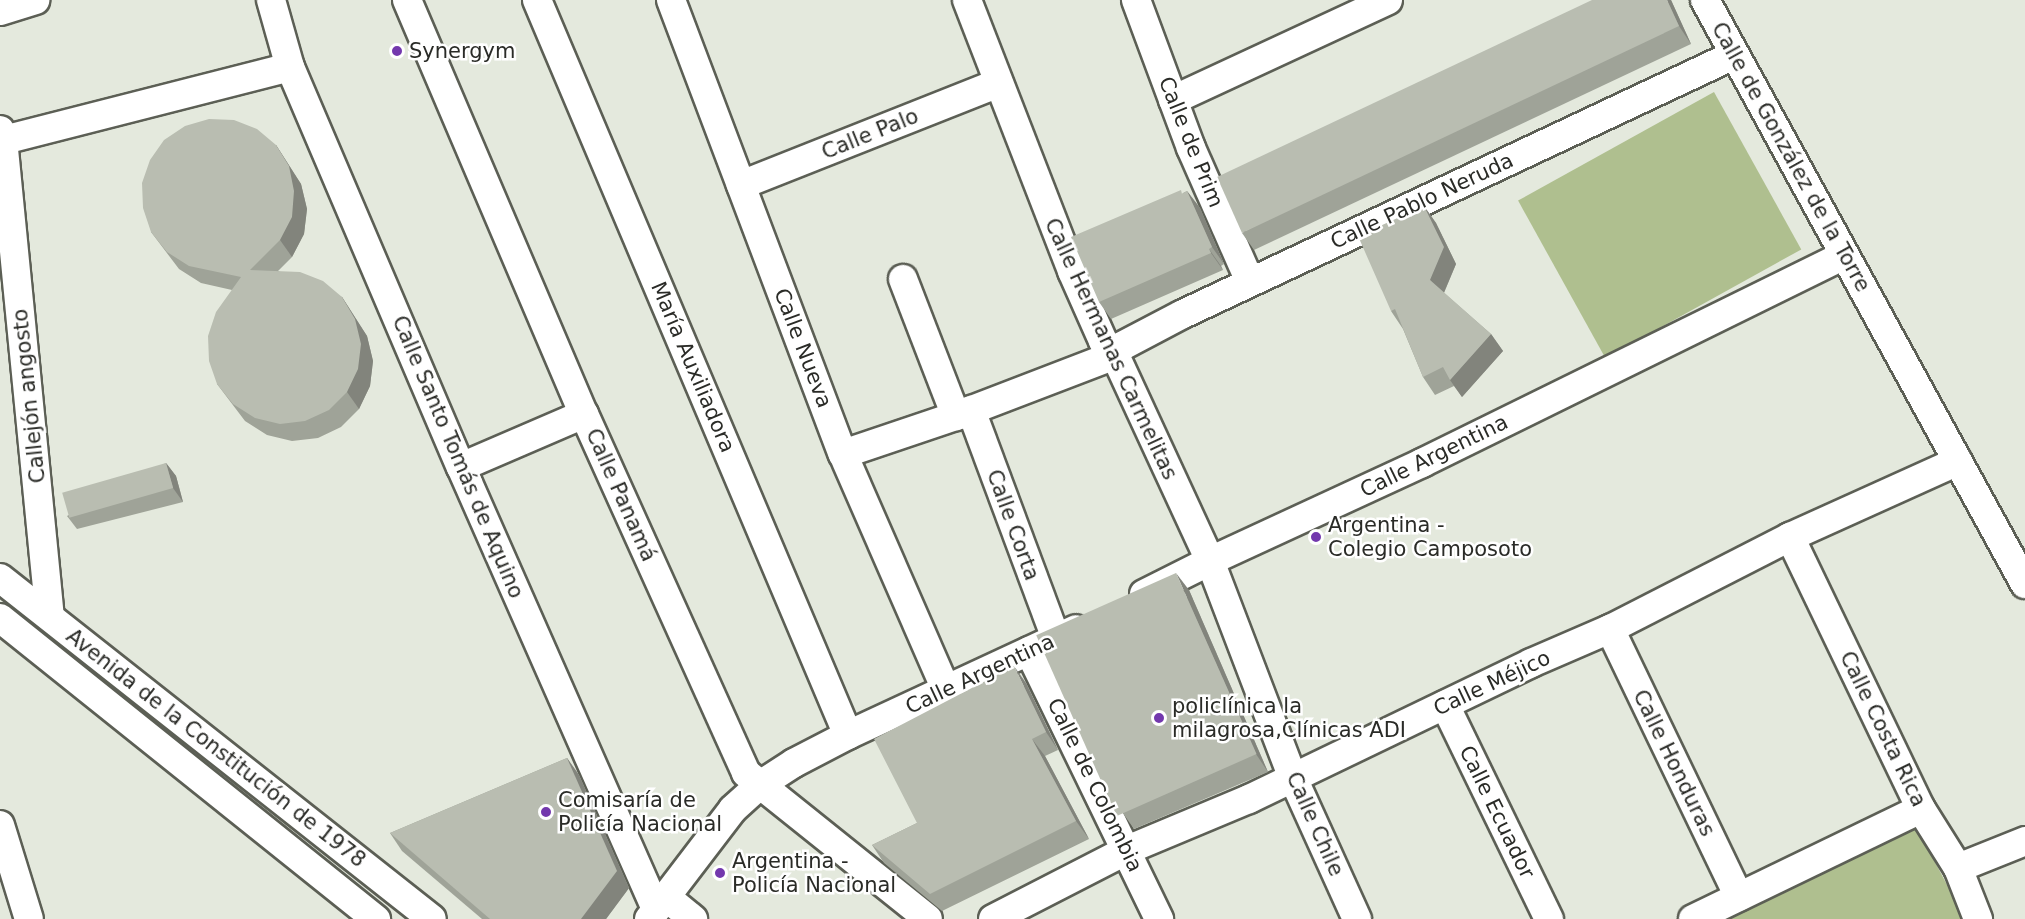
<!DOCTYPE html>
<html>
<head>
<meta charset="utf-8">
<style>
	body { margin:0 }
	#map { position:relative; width:2025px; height:919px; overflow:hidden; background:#e4e9dd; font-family:"DejaVu Sans",sans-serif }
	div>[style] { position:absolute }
	.green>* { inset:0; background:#afbf8f; transform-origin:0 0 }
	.roads { filter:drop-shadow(2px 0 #5c5f55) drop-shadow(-2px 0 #5c5f55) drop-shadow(0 2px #5c5f55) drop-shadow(0 -2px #5c5f55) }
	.minor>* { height:28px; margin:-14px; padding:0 14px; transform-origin:14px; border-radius:14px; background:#fff }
	.wall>* { inset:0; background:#9fa398 }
	.shaded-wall>* { inset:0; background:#82847c }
	.building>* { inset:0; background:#b9bdb1; transform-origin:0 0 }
	.dots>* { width:16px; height:16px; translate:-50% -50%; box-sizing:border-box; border:3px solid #fff; border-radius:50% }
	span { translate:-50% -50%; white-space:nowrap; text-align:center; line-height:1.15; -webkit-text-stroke:5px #fff; paint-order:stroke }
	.poi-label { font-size:21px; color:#2a2b27 }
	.left { translate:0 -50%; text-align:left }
	.street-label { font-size:21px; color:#2a2b27 }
</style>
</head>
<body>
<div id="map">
	<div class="green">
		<div style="left:1714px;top:92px;width:180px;height:224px;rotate:61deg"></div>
		<div style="clip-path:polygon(1916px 826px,1965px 919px,1723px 919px)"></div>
	</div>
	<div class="roads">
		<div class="minor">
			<div style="left:271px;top:0;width:70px;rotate:74.2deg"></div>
			<div style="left:290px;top:67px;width:435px;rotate:66.9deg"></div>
			<div style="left:461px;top:467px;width:483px;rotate:66.2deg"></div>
			<div style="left:407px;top:0;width:450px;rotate:66.9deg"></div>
			<div style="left:584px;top:414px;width:394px;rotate:65.7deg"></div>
			<div style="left:746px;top:773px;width:233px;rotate:38.7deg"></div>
			<div style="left:537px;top:0;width:798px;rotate:67.07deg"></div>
			<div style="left:671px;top:0;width:485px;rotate:69.3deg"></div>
			<div style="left:843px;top:454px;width:257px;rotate:66.4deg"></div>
			<div style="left:967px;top:0;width:291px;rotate:68.8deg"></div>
			<div style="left:1072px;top:271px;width:77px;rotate:66.1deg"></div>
			<div style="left:1103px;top:341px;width:18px;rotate:49deg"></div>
			<div style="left:1115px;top:355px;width:227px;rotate:65.2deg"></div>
			<div style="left:1210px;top:561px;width:232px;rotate:69.1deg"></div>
			<div style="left:1293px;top:778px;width:155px;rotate:65.6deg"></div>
			<div style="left:1136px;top:0;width:158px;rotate:69.6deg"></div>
			<div style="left:1191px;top:148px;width:146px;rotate:66.2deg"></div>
			<div style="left:1705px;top:0;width:666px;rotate:61.28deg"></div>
			<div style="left:0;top:11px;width:37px;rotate:-17deg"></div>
			<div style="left:1173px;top:100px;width:237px;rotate:-24.9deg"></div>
			<div style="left:0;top:130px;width:9px;rotate:72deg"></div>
			<div style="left:3px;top:139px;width:480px;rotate:84.4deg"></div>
			<div style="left:0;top:141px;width:299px;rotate:-14.3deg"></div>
			<div style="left:741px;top:185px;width:277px;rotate:-21.6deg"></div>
			<div style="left:903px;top:279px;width:147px;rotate:68.9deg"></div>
			<div style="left:971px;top:410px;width:244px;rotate:69.6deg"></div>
			<div style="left:843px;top:454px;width:119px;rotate:-18.6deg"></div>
			<div style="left:956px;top:416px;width:170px;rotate:-21deg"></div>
			<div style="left:1115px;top:355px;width:11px;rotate:-52deg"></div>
			<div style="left:1122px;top:346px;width:69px;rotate:-27.7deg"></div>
			<div style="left:1183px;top:314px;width:609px;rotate:-25.18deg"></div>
			<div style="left:461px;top:467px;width:134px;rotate:-23.3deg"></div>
			<div style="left:1790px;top:537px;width:302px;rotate:64.3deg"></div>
			<div style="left:1921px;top:809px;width:70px;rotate:57.9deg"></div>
			<div style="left:1958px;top:868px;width:55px;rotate:68.6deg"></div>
			<div style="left:0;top:578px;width:550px;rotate:38.29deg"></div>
			<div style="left:1144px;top:594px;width:74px;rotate:-26.6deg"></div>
			<div style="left:1210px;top:561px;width:234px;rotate:-24.8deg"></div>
			<div style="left:1422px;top:463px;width:470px;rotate:-26.2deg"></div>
			<div style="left:0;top:618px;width:482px;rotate:38.7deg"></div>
			<div style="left:1610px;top:629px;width:297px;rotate:64.3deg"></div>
			<div style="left:1029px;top:651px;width:298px;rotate:64.1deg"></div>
			<div style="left:1445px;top:705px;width:238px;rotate:64.1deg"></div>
			<div style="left:0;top:825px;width:98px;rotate:72.9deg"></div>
			<div style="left:1958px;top:868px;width:72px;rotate:-21.9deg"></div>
			<div style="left:666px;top:897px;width:35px;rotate:39deg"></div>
			<div style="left:649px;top:919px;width:138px;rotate:-52.6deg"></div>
			<div style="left:733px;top:809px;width:36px;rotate:-42deg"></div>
			<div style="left:760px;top:785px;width:40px;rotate:-32.9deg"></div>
			<div style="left:794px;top:763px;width:61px;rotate:-27.4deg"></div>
			<div style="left:848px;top:735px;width:251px;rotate:-24.9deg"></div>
			<div style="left:993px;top:919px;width:151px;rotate:-27.2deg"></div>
			<div style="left:1127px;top:850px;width:132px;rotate:-22.7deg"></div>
			<div style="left:1249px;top:799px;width:313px;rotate:-25.7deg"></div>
			<div style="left:1531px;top:663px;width:86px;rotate:-23.3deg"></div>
			<div style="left:1610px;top:629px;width:202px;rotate:-27.1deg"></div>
			<div style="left:1790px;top:537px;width:184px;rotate:-24.3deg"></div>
			<div style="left:1693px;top:919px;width:253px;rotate:-25.8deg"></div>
		</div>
	</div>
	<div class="wall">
		<div style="clip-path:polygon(1671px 0,1691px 44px,1254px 250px,1242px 233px)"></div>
		<div style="clip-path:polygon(276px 145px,301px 184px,307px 209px,304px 234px,292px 257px,278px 271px,342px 297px,367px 336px,373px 361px,370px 386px,359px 409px,341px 427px,318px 438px,292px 441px,267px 435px,245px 421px,217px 384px,232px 290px,201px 283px,179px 269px,151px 232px)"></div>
		<div style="clip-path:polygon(1187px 191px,1200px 208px,1224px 264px,1221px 266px,1223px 270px,1111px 319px,1099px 302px,1183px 193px)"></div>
		<div style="clip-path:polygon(1424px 206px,1436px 223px,1456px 264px,1444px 293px,1491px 334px,1503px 351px,1462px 397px,1454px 386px,1435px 395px,1423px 377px,1403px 329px,1391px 311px)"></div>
		<div style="clip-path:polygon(166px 463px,176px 476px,183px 502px,77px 529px,67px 516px)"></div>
		<div style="clip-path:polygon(1189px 590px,1268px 772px,1134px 829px,1122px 812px)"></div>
		<div style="clip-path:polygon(1026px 683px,1058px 750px,1045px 756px,1089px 839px,942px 911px,884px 863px,872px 845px,917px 823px)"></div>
		<div style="clip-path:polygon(567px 758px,579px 775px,629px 888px,606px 919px,482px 919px,402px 851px,390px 833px)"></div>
	</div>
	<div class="shaded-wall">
		<div style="clip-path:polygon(1667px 0,1671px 0,1691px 44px,1679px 26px)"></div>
		<div style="clip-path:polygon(276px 145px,301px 184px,307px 209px,304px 234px,292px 257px,280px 240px)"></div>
		<div style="clip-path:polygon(1187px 191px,1200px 208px,1224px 264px,1212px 247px)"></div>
		<div style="clip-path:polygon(1424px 206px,1436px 223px,1456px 264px,1442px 297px,1430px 280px)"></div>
		<div style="clip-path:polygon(1209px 249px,1221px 266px,1223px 270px,1211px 253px)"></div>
		<div style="clip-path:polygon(342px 297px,367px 336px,373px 361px,370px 386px,359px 409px,347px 392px)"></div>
		<div style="clip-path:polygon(1491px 334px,1503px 351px,1462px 397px,1450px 380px)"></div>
		<div style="clip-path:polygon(166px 463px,176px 476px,183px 502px,173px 488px)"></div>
		<div style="clip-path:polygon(1176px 573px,1189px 590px,1268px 772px,1256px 754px)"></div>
		<div style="clip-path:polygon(1014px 666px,1026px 683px,1058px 750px,1046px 732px)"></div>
		<div style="clip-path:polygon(1032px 739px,1045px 756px,1089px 839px,1076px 821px)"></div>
		<div style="clip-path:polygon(567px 758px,579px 775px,629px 888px,606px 919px,581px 919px)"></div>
	</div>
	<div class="building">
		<div style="clip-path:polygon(1592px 0,1667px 0,1679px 26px,1242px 233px,1217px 177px)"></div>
		<div style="clip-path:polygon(209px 119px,234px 120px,257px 129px,276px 145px,289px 166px,294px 191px,292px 217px,280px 240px,250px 270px,300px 272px,323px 281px,342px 297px,355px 319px,361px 344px,358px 369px,347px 392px,329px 410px,305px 421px,280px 424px,255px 418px,233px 404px,217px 384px,209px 361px,208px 336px,216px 312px,241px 277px,189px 266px,167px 252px,151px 232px,143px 208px,142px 183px,150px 160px,164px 140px,185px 126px)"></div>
		<div style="clip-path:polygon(1181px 190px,1182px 194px,1187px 191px,1212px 247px,1209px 249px,1211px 253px,1099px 302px,1071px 237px)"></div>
		<div style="clip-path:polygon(1424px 206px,1444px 247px,1430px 280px,1491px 334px,1450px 380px,1443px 367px,1423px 377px,1395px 309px,1391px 311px,1358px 236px)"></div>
		<div style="left:166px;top:463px;width:26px;height:108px;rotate:74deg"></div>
		<div style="left:1176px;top:573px;width:198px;height:153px;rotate:66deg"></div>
		<div style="clip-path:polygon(1014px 666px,1046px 732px,1032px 739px,1076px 821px,930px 894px,872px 845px,917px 823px,874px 739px)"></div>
		<div style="clip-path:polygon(567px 758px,617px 871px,581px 919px,490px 919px,390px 833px)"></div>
	</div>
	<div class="dots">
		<div style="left:397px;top:51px;background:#7338ad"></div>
		<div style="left:1316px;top:537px;background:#7338ad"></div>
		<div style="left:1159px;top:718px;background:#7338ad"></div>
		<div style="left:546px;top:812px;background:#7338ad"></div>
		<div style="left:720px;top:873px;background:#7338ad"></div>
	</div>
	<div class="poi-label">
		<span class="left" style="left:409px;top:51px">Synergym</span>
		<span class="left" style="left:1328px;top:537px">Argentina -<br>Colegio Camposoto</span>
		<span class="left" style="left:1172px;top:718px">policlínica la<br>milagrosa,Clínicas ADI</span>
		<span class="left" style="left:558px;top:812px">Comisaría de<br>Policía Nacional</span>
		<span class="left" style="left:732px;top:873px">Argentina -<br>Policía Nacional</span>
	</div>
	<div class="street-label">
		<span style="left:870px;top:134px;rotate:-22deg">Calle Palo</span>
		<span style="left:1191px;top:142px;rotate:68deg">Calle de Prim</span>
		<span style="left:1791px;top:157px;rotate:61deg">Calle de González de la Torre</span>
		<span style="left:1422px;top:201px;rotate:-25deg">Calle Pablo Neruda</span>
		<span style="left:803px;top:348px;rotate:69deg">Calle Nueva</span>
		<span style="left:1111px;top:349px;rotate:65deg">Calle Hermanas Carmelitas</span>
		<span style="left:693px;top:367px;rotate:67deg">María Auxiliadora</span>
		<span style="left:29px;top:396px;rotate:-96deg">Callejón angosto</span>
		<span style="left:1434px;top:456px;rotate:-26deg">Calle Argentina</span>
		<span style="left:458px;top:457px;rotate:67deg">Calle Santo Tomás de Aquino</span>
		<span style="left:621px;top:495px;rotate:66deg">Calle Panamá</span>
		<span style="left:1013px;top:525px;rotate:70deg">Calle Corta</span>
		<span style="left:980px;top:674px;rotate:-25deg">Calle Argentina</span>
		<span style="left:1492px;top:683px;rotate:-25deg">Calle Méjico</span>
		<span style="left:1883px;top:729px;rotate:64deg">Calle Costa Rica</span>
		<span style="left:216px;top:748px;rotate:38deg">Avenida de la Constitución de 1978</span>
		<span style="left:1674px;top:763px;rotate:64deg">Calle Honduras</span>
		<span style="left:1095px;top:785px;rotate:64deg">Calle de Colombia</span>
		<span style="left:1497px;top:812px;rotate:64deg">Calle Ecuador</span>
		<span style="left:1315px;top:824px;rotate:66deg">Calle Chile</span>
	</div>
</div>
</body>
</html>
